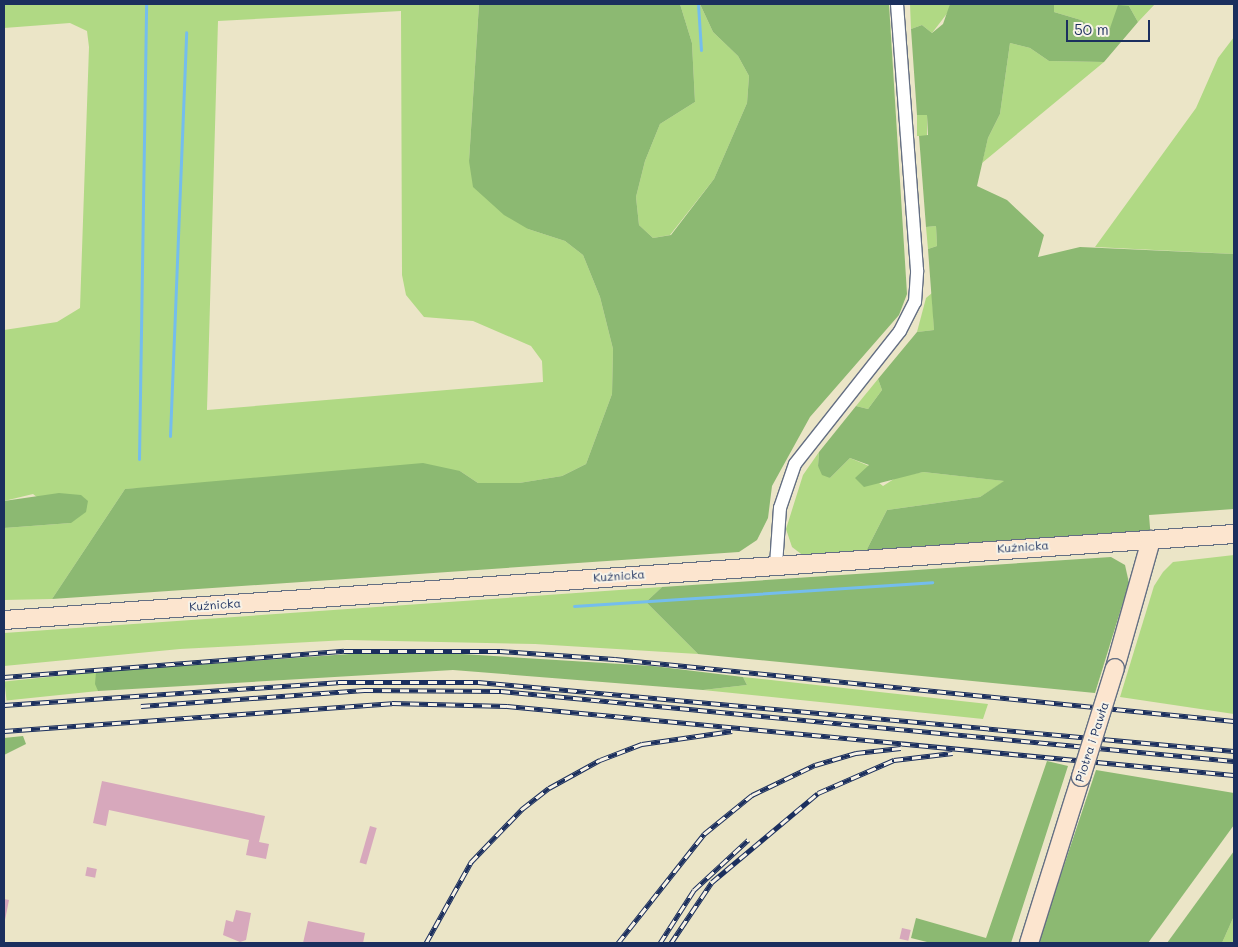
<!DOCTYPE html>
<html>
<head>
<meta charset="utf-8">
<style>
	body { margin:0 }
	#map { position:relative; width:1238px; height:947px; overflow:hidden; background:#ebe5c7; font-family:Mali,sans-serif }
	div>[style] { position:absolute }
	.green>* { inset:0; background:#b0d984; transform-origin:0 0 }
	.forest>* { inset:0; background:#8cb972 }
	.stream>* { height:3px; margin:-1.5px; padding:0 1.5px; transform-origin:1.5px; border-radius:1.5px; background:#74bded }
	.building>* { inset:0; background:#d7a8bc; transform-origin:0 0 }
	.roads { filter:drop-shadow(1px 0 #646f83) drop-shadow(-1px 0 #646f83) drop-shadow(0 1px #646f83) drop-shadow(0 -1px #646f83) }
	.street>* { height:12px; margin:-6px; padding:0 6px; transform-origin:6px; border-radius:6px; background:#fff }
	.secondary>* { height:18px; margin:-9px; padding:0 9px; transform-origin:9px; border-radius:9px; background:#fce5cf }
	.rail>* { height:5px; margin-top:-2.5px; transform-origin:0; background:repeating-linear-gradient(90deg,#f7f3e8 0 9px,#1b2f5e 0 18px); box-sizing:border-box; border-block:1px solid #1b2f5e }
	.bridges { filter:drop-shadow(1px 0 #646f83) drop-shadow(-1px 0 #646f83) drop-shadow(0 1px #646f83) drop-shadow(0 -1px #646f83) }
	.secondary-bridge>* { height:18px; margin:-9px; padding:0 9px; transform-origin:9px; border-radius:9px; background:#fce5cf }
	span { translate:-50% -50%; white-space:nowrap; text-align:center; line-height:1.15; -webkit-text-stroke:4px #f7f3e8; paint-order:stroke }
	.street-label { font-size:12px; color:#1b2f5e }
	.frame { position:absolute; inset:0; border:5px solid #1b2f5e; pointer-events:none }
	.scale { position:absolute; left:1066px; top:20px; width:84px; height:22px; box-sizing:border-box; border:2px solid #1b2f5e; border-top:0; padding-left:6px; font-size:15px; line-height:18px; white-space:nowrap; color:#1b2f5e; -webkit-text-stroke:4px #f7f3e8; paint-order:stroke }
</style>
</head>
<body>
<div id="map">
	<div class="green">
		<div style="clip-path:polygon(evenodd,4px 4px,479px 4px,469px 161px,528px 229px,565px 241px,583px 255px,600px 297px,613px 349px,612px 394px,586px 464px,562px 476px,519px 483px,478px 483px,460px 471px,125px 489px,52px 599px,4px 600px,4px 528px,71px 523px,33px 494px,4px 501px,4px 330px,57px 322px,80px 308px,89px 47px,87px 31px,70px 23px,4px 28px,4px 4px,401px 11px,402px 275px,406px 295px,424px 317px,473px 321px,531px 346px,542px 361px,543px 382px,207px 410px,218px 21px,401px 11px)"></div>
		<div style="clip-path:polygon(680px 4px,700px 4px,713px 32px,738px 56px,749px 76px,747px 103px,714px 179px,670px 235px,653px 238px,639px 225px,636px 197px,645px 161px,660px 124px,695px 102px,692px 43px)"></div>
		<div style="clip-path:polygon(910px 4px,950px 4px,949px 11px,932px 33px,922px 25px,911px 29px)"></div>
		<div style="clip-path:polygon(1054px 4px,1155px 4px,1138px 22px,1129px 6px,1110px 28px,1097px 30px,1081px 20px,1054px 12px)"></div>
		<div style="clip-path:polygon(1234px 37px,1234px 254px,1095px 247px,1196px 108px,1218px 58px)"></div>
		<div style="clip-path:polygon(1010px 43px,1030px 48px,1049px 61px,1104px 62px,982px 163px,988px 138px,1000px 114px)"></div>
		<div style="left:917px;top:115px;width:10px;height:21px"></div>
		<div style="clip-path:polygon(936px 226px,937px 246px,928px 249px,926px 227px)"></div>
		<div style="clip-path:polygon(932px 293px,934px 330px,917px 332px,926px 298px)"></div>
		<div style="clip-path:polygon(878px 379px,882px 390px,868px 409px,856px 406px)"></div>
		<div style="clip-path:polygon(819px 452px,818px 466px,830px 478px,850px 458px,869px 466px,864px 471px,883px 486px,897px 477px,923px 472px,1005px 481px,980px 497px,887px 510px,862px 559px,813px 563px,792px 547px,786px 529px,803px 475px)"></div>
		<div style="clip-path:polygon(1234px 555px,1234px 714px,1120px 697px,1154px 586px,1163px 572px,1173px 562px)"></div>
		<div style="clip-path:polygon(662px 587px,646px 602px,698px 654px,535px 644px,347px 640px,180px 649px,4px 666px,4px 633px)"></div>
		<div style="left:96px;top:672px;width:19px;height:92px;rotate:84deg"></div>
		<div style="clip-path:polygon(743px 677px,988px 704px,983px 719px,703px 690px,747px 685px)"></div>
		<div style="clip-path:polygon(1234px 916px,1234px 943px,1222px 943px)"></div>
	</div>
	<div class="forest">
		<div style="clip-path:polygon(479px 4px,680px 4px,692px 43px,695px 102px,660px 124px,645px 161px,636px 197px,639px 225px,653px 238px,671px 235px,714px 179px,747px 103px,749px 76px,738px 56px,713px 32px,700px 4px,889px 4px,907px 294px,899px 315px,810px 417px,772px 486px,768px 518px,757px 540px,739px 552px,52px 599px,125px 489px,423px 463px,460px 471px,478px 483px,519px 483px,562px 476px,586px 464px,612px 394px,613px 349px,600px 297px,583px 255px,565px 241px,528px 229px,504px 215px,473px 187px,469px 161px)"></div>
		<div style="clip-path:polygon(950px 4px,1054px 4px,1054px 12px,1081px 20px,1097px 30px,1110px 28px,1118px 5px,1129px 6px,1138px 22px,1104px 62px,1049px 61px,1030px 48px,1010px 43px,1000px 114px,988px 138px,977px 186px,1007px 200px,1044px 235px,1038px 257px,1080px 247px,1234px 254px,1234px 509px,1149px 515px,1151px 540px,862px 559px,887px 510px,980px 497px,1004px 481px,923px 472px,864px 487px,855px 478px,869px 465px,850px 458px,830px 478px,822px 475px,818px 466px,819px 452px,856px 406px,868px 409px,882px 390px,878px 379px,917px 332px,934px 330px,928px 249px,937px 246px,936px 226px,926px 227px,919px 136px,928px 135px,927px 115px,917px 115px,911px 29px,922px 25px,932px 33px,943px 24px)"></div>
		<div style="clip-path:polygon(59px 493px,81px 495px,88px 501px,86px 512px,71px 523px,4px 528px,4px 501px)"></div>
		<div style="clip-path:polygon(1111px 557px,1125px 565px,1129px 583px,1095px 693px,698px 654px,646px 602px,662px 587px)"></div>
		<div style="clip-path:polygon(349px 654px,462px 654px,653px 666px,743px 677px,747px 685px,703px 690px,453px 670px,98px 691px,95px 684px,96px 672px)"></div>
		<div style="clip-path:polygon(23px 736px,26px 744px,4px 755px,4px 738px)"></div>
		<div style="clip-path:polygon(1047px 761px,1068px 766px,1011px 943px,931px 943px,911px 938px,916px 918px,986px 938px)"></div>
		<div style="clip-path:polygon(1096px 770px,1234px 793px,1234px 825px,1148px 943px,1038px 943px)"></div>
		<div style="clip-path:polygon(1234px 851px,1234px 916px,1222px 943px,1167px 943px)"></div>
	</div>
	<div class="stream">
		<div style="left:698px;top:4px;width:46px;rotate:86.3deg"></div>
		<div style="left:170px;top:436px;width:404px;rotate:-87.7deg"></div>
		<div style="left:139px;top:459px;width:455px;rotate:-89.1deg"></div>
		<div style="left:574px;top:606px;width:359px;rotate:-3.8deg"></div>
	</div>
	<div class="building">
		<div style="clip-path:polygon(102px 781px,265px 816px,259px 842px,269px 844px,266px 859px,246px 855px,249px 840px,109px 810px,106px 826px,93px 823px)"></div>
		<div style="left:370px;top:826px;width:7px;height:38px;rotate:16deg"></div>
		<div style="left:87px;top:867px;width:10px;height:9px;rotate:11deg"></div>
		<div style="clip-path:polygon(4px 899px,9px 900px,5px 920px,4px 920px)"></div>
		<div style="clip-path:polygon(236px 910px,251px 913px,246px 940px,240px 942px,223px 935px,226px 920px,233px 922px)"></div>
		<div style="clip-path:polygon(308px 921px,365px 933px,363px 943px,303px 943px)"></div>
		<div style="left:902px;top:928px;width:9px;height:11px;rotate:13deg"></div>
	</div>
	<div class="roads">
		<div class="street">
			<div style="left:776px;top:565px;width:57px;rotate:-86deg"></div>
			<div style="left:780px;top:508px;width:46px;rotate:-71.2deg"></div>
			<div style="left:795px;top:464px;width:169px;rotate:-51.7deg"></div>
			<div style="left:900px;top:331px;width:33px;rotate:-63deg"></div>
			<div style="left:915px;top:302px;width:32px;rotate:-86deg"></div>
			<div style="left:917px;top:270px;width:267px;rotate:-94.3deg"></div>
		</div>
		<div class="secondary">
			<div style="left:4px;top:620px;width:1233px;rotate:-4deg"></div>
			<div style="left:1115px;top:668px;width:133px;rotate:-74.3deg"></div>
			<div style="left:1029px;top:943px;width:174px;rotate:-72.6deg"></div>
		</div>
	</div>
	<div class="rail">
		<div style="left:4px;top:677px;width:341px;rotate:-4.4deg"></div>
		<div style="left:344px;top:651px;width:156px"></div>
		<div style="left:500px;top:651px;width:115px;rotate:4deg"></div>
		<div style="left:615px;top:659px;width:622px;rotate:5.72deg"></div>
		<div style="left:4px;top:705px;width:335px;rotate:-3.9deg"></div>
		<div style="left:338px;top:682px;width:140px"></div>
		<div style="left:478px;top:682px;width:759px;rotate:5.21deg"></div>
		<div style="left:141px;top:706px;width:224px;rotate:-4.1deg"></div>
		<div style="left:364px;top:690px;width:137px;rotate:0.4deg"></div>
		<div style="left:501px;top:691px;width:736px;rotate:5.46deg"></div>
		<div style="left:4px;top:731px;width:389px;rotate:-4.1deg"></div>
		<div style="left:392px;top:703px;width:115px;rotate:1.5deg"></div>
		<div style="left:507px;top:706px;width:730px;rotate:5.42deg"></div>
		<div style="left:426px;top:943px;width:93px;rotate:-60.9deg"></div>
		<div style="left:471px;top:862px;width:74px;rotate:-46.1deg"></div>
		<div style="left:522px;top:809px;width:34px;rotate:-38deg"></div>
		<div style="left:549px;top:788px;width:58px;rotate:-28.8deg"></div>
		<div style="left:600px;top:760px;width:45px;rotate:-20.9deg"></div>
		<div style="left:642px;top:744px;width:91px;rotate:-8.2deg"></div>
		<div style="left:618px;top:943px;width:139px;rotate:-51.7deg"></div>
		<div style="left:704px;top:834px;width:62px;rotate:-39.1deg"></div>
		<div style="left:752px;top:795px;width:70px;rotate:-25.5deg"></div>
		<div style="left:815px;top:765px;width:43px;rotate:-16.3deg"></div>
		<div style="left:856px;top:753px;width:45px;rotate:-6.3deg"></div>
		<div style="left:660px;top:943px;width:63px;rotate:-57.3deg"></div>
		<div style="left:694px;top:890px;width:74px;rotate:-42.8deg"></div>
		<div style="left:671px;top:943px;width:73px;rotate:-56.1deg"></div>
		<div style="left:712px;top:882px;width:138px;rotate:-40deg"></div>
		<div style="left:818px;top:793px;width:83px;rotate:-23.5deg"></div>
		<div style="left:894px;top:760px;width:59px;rotate:-6.8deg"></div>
	</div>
	<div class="bridges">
		<div class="secondary-bridge">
			<div style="left:1081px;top:777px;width:114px;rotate:-72.7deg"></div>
		</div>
	</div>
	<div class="street-label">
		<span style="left:1023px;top:547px;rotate:-4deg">Kuźnicka</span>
		<span style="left:619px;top:576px;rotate:-4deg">Kuźnicka</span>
		<span style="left:215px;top:605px;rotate:-4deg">Kuźnicka</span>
		<span style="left:1092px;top:742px;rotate:-72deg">Piotra i Pawła</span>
	</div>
	<div class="frame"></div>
	<div class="scale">50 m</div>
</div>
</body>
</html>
